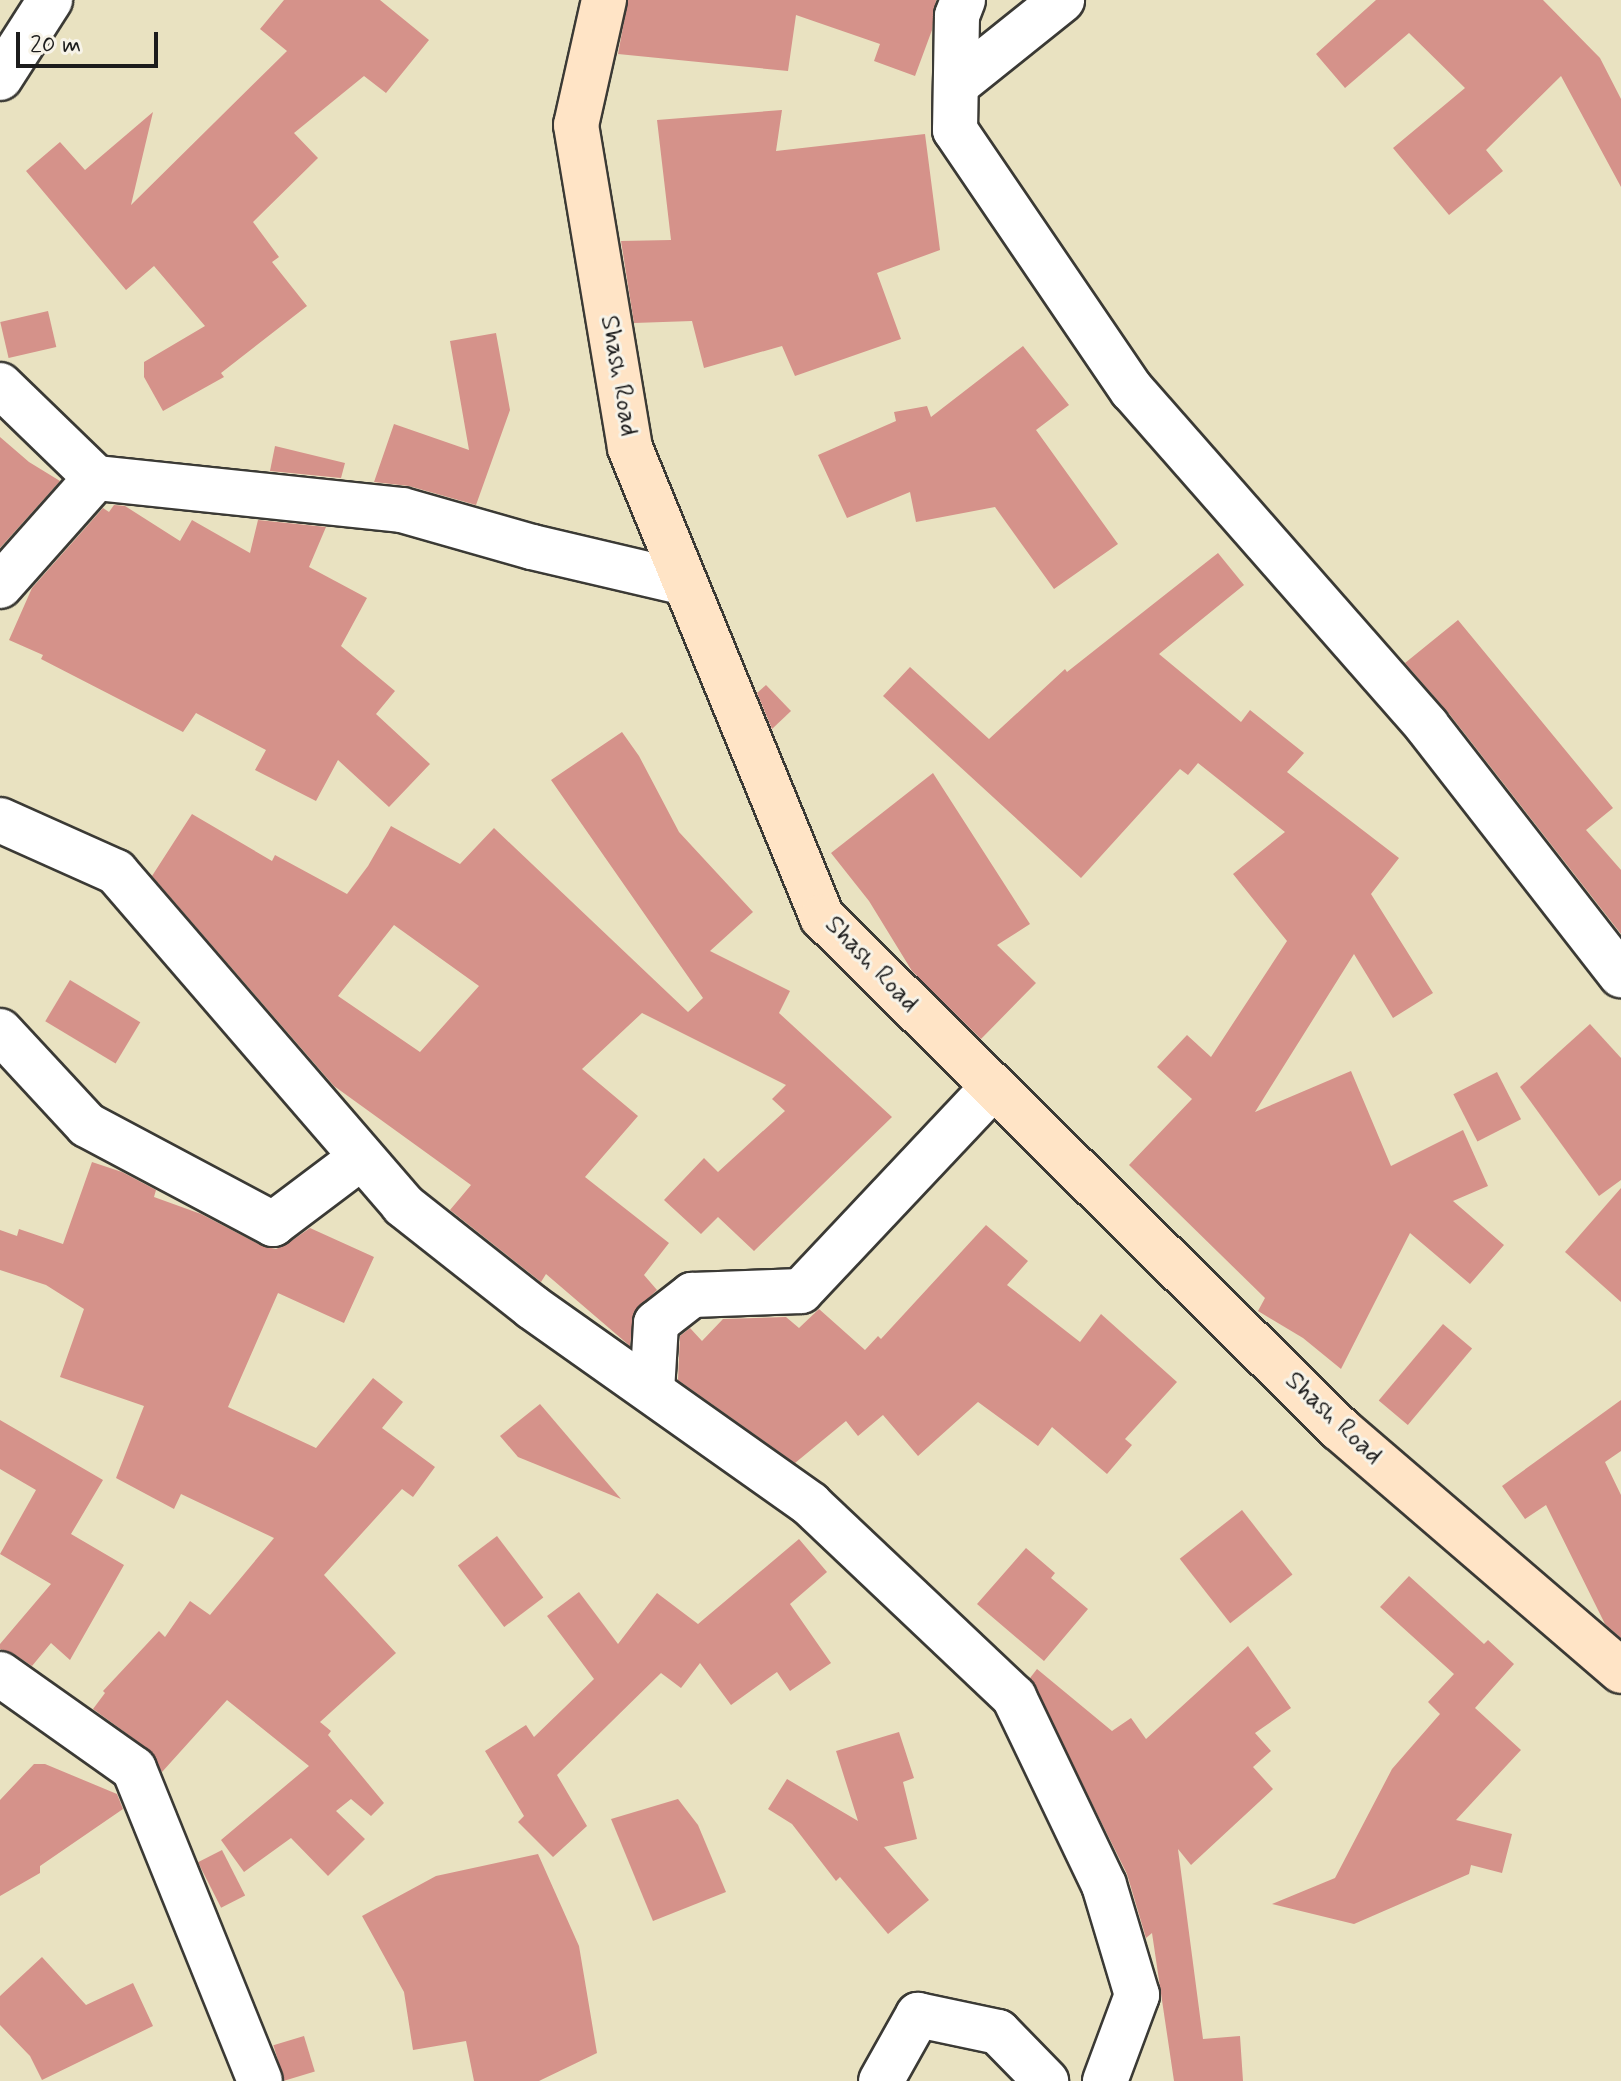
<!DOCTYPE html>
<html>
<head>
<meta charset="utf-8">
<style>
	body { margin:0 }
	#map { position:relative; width:1621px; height:2081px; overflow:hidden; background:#e9e2c1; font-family:Mynerve,sans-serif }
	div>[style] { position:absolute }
	.building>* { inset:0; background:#d5928a; transform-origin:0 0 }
	.roads { filter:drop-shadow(2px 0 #3b3a35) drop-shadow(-2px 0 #3b3a35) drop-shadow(0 2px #3b3a35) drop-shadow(0 -2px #3b3a35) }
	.street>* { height:44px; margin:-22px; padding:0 22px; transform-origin:22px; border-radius:22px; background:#fff }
	.secondary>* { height:44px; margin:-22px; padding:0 22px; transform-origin:22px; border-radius:22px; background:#ffe4c6 }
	span { translate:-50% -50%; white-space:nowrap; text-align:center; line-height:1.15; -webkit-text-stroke:6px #f7f3e8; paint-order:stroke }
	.street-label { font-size:26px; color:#1c1c1c }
	.scale { position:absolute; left:16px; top:32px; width:142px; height:36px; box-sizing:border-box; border:4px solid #1c1c1c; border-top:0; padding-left:10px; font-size:24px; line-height:28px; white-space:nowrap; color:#1c1c1c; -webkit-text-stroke:6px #f7f3e8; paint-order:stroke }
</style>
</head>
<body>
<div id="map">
	<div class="building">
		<div style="clip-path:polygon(284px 0,380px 0,429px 40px,386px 93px,364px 76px,294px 133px,318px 158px,253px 222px,279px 257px,272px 262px,307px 306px,221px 373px,224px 377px,163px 411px,144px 377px,144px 362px,205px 326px,154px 266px,126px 290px,26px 171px,60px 142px,85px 170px,153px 112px,131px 205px,287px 51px,260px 29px)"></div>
		<div style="clip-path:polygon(628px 0,936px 0,932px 30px,915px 76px,874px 61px,880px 44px,796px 15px,788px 71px,618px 54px)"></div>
		<div style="clip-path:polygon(1376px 0,1543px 0,1600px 58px,1621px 99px,1621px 187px,1561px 76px,1486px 150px,1503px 171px,1449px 215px,1393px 148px,1465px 88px,1409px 33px,1345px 88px,1316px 54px)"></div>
		<div style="clip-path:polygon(782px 110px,776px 151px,925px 134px,940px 250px,877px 273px,901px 339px,795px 376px,782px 346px,704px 368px,692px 321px,634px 323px,621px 241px,671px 240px,657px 120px)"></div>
		<div style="left:48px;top:311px;width:37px;height:49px;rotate:77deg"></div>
		<div style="clip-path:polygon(496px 333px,510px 410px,476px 505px,409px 486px,374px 482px,394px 424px,469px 450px,450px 341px)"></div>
		<div style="clip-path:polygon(1023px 346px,1069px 405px,1036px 430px,1118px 544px,1054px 589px,995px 507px,916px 522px,910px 492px,847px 518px,818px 455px,896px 421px,894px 412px,927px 406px,931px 417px)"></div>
		<div style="clip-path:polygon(0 437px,29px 462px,60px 481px,0 548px)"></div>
		<div style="clip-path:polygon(275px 446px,345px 463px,341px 478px,270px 471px)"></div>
		<div style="clip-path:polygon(114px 505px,125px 506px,180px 541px,192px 520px,250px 553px,258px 520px,326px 527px,309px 567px,367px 598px,341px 646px,395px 691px,376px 714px,430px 764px,389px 807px,338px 760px,316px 801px,255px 770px,266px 750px,196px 713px,183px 732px,41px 659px,43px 655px,9px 640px,32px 588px,103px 508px,109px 512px)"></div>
		<div style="clip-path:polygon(1218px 553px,1244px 585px,1159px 654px,1241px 722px,1250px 710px,1304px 753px,1287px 772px,1399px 858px,1371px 894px,1433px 993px,1393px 1018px,1354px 954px,1255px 1112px,1351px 1071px,1391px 1166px,1463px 1130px,1488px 1186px,1453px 1201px,1504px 1245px,1470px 1284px,1410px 1233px,1341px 1369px,1303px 1338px,1258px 1311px,1265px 1298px,1129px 1165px,1192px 1099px,1157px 1067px,1187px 1035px,1211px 1057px,1287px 941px,1233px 874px,1285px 832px,1198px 763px,1188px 775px,1180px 769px,1081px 878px,883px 696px,910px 667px,989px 739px,1065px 669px,1067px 672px)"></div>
		<div style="clip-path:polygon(1458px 620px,1613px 808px,1586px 830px,1621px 870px,1621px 934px,1447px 711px,1405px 663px)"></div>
		<div style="clip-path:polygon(766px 685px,791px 711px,772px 729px,757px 693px)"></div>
		<div style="clip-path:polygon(evenodd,622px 732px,639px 756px,679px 832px,753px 912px,710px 951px,790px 991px,779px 1013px,892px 1117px,754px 1251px,718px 1217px,701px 1234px,664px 1200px,704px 1158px,718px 1172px,785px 1111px,772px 1099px,786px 1085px,642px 1013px,582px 1069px,638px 1116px,585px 1177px,669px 1243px,644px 1275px,657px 1290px,634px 1312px,630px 1346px,546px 1274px,541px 1282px,450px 1210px,471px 1185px,334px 1086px,152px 876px,192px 814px,272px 861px,275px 855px,347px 894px,368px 866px,391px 826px,460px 864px,494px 828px,688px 1012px,703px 998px,551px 780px,622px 732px,394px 925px,479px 986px,420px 1052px,338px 996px,394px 925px)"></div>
		<div style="clip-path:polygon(933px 773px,1030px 924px,997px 945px,1036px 983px,981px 1039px,912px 971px,869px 901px,831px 853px)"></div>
		<div style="left:70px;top:980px;width:82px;height:48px;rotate:31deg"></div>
		<div style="clip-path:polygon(1590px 1024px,1621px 1058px,1621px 1180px,1599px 1196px,1520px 1087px)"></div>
		<div style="left:1497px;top:1072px;width:53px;height:49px;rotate:63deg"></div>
		<div style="clip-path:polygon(92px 1162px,122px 1172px,156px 1190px,154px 1197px,201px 1214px,262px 1246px,276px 1249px,287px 1244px,310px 1228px,374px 1257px,344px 1323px,278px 1293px,228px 1407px,316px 1448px,373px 1378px,403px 1402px,382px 1428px,435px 1467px,413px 1497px,402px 1489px,324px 1575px,396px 1653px,320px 1722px,331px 1731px,328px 1735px,384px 1803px,371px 1816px,351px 1799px,336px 1811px,365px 1839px,328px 1876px,291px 1838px,244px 1872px,221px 1840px,309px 1766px,227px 1700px,162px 1772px,148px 1749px,93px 1709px,105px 1693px,103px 1691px,159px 1631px,165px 1637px,190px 1601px,210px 1615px,274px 1538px,181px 1494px,174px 1509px,116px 1478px,144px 1406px,60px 1377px,84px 1309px,46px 1285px,0 1270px,0 1230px,17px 1236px,19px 1229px,63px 1244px)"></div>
		<div style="clip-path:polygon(1621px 1188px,1621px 1302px,1565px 1252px)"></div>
		<div style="clip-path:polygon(986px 1225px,1028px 1261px,1007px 1285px,1080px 1342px,1101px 1314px,1177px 1382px,1125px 1439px,1132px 1445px,1107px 1474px,1052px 1427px,1038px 1446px,978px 1402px,918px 1456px,883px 1415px,858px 1436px,846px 1421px,795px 1463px,678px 1380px,680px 1336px,690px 1328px,702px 1341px,723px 1319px,786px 1317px,799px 1328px,819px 1309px,865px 1350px,878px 1336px,881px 1339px)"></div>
		<div style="left:1443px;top:1324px;width:38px;height:100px;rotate:40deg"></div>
		<div style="clip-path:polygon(1621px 1400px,1621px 1451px,1605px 1462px,1621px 1495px,1621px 1638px,1605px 1624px,1546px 1505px,1525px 1519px,1502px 1486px)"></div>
		<div style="clip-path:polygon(540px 1404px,621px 1499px,518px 1457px,500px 1436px)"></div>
		<div style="clip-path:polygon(0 1420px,103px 1480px,71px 1534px,124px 1565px,70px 1660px,51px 1643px,32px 1666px,14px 1654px,0 1649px,0 1644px,51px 1584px,0 1554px,36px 1490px,0 1469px)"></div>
		<div style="left:1242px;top:1510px;width:82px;height:79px;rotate:52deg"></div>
		<div style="left:497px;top:1536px;width:77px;height:49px;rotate:53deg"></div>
		<div style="clip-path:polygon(799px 1539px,827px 1572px,790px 1604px,831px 1663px,790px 1691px,777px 1672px,731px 1705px,700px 1663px,681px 1688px,661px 1673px,557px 1775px,587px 1826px,553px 1857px,518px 1822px,524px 1816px,485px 1751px,526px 1725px,534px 1737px,594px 1679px,547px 1616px,579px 1592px,618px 1644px,657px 1593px,698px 1624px)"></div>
		<div style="clip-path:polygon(1026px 1548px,1055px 1573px,1051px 1578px,1088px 1609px,1044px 1661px,977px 1604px)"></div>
		<div style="clip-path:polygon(1409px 1576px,1484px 1644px,1488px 1640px,1514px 1664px,1475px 1708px,1521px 1750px,1456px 1820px,1512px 1834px,1502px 1873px,1471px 1865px,1469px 1874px,1354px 1924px,1272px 1904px,1335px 1878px,1392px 1769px,1440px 1714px,1428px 1702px,1454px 1674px,1380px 1607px)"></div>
		<div style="clip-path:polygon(1248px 1646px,1291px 1708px,1255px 1733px,1271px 1751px,1253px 1767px,1273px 1789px,1191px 1865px,1178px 1849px,1203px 2039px,1240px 2036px,1243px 2081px,1174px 2081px,1152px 1933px,1146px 1938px,1127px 1874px,1030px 1678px,1037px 1669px,1112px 1731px,1131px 1718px,1146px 1739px)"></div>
		<div style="clip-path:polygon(899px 1732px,914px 1778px,903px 1782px,917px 1839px,884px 1847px,929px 1900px,888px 1934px,840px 1877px,836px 1881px,792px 1824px,768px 1809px,787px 1779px,858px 1821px,836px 1751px)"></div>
		<div style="clip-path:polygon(34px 1764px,45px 1764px,117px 1794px,123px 1809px,40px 1866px,40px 1873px,0 1896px,0 1800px)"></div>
		<div style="clip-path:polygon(678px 1799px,698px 1825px,726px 1892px,653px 1921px,611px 1819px)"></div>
		<div style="left:222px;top:1850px;width:51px;height:27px;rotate:63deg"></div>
		<div style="clip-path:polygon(538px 1854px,579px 1946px,597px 2053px,539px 2081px,474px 2081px,466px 2041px,413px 2050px,404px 1992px,362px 1916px,436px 1876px)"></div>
		<div style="clip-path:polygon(42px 1957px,86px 2005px,133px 1983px,153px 2026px,42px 2080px,30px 2056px,0 2025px,0 1996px)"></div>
		<div style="left:304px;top:2036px;width:37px;height:32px;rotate:73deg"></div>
	</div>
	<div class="roads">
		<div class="street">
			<div style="left:963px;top:0;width:17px;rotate:111deg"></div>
			<div style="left:957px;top:16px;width:114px;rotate:91deg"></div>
			<div style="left:955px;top:130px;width:315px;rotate:55.8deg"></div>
			<div style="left:1132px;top:390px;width:447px;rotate:48.7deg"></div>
			<div style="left:1427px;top:726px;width:316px;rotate:52.1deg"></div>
			<div style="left:0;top:78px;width:93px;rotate:-57.3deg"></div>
			<div style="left:956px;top:85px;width:136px;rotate:-38.7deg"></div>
			<div style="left:0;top:385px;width:134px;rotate:44.1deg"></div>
			<div style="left:96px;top:478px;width:308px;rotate:6deg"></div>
			<div style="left:402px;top:510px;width:135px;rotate:15.9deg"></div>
			<div style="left:532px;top:547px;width:157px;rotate:13.2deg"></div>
			<div style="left:0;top:586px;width:144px;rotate:-48.4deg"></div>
			<div style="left:0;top:820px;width:127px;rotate:24.1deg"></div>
			<div style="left:116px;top:872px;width:440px;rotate:49.2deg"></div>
			<div style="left:403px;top:1205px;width:164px;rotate:38.3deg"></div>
			<div style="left:532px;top:1307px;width:341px;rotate:35.3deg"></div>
			<div style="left:810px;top:1504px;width:281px;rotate:43.4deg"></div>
			<div style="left:1014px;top:1697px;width:208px;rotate:64.4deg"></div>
			<div style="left:1104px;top:1885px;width:115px;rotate:73.3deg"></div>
			<div style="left:1137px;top:1995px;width:92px;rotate:110.4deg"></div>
			<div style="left:0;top:1031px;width:128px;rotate:47.2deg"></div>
			<div style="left:87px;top:1125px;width:211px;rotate:28deg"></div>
			<div style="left:273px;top:1224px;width:111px;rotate:-37deg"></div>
			<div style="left:652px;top:1391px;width:68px;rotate:-86.6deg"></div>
			<div style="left:656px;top:1323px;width:46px;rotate:-37.9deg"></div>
			<div style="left:692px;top:1295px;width:109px;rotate:-2.1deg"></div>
			<div style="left:801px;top:1291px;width:280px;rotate:-46.7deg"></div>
			<div style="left:0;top:1674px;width:164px;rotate:35.3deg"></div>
			<div style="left:134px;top:1769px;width:336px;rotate:68deg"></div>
			<div style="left:881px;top:2081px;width:76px;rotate:-60.7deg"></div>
			<div style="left:918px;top:2015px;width:82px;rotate:12deg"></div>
			<div style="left:998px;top:2032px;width:69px;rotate:45.6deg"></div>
		</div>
		<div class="secondary">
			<div style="left:604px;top:0;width:128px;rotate:102.6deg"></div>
			<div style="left:576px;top:125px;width:327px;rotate:80.5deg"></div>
			<div style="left:630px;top:448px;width:507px;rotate:67.74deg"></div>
			<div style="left:822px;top:917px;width:728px;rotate:44.67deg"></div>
			<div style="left:1340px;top:1429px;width:371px;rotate:40.7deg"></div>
		</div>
	</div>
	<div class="street-label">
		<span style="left:618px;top:376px;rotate:80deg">Shash Road</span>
		<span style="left:871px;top:965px;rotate:46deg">Shash Road</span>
		<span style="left:1333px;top:1419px;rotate:43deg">Shash Road</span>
	</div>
	<div class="scale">20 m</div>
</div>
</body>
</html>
